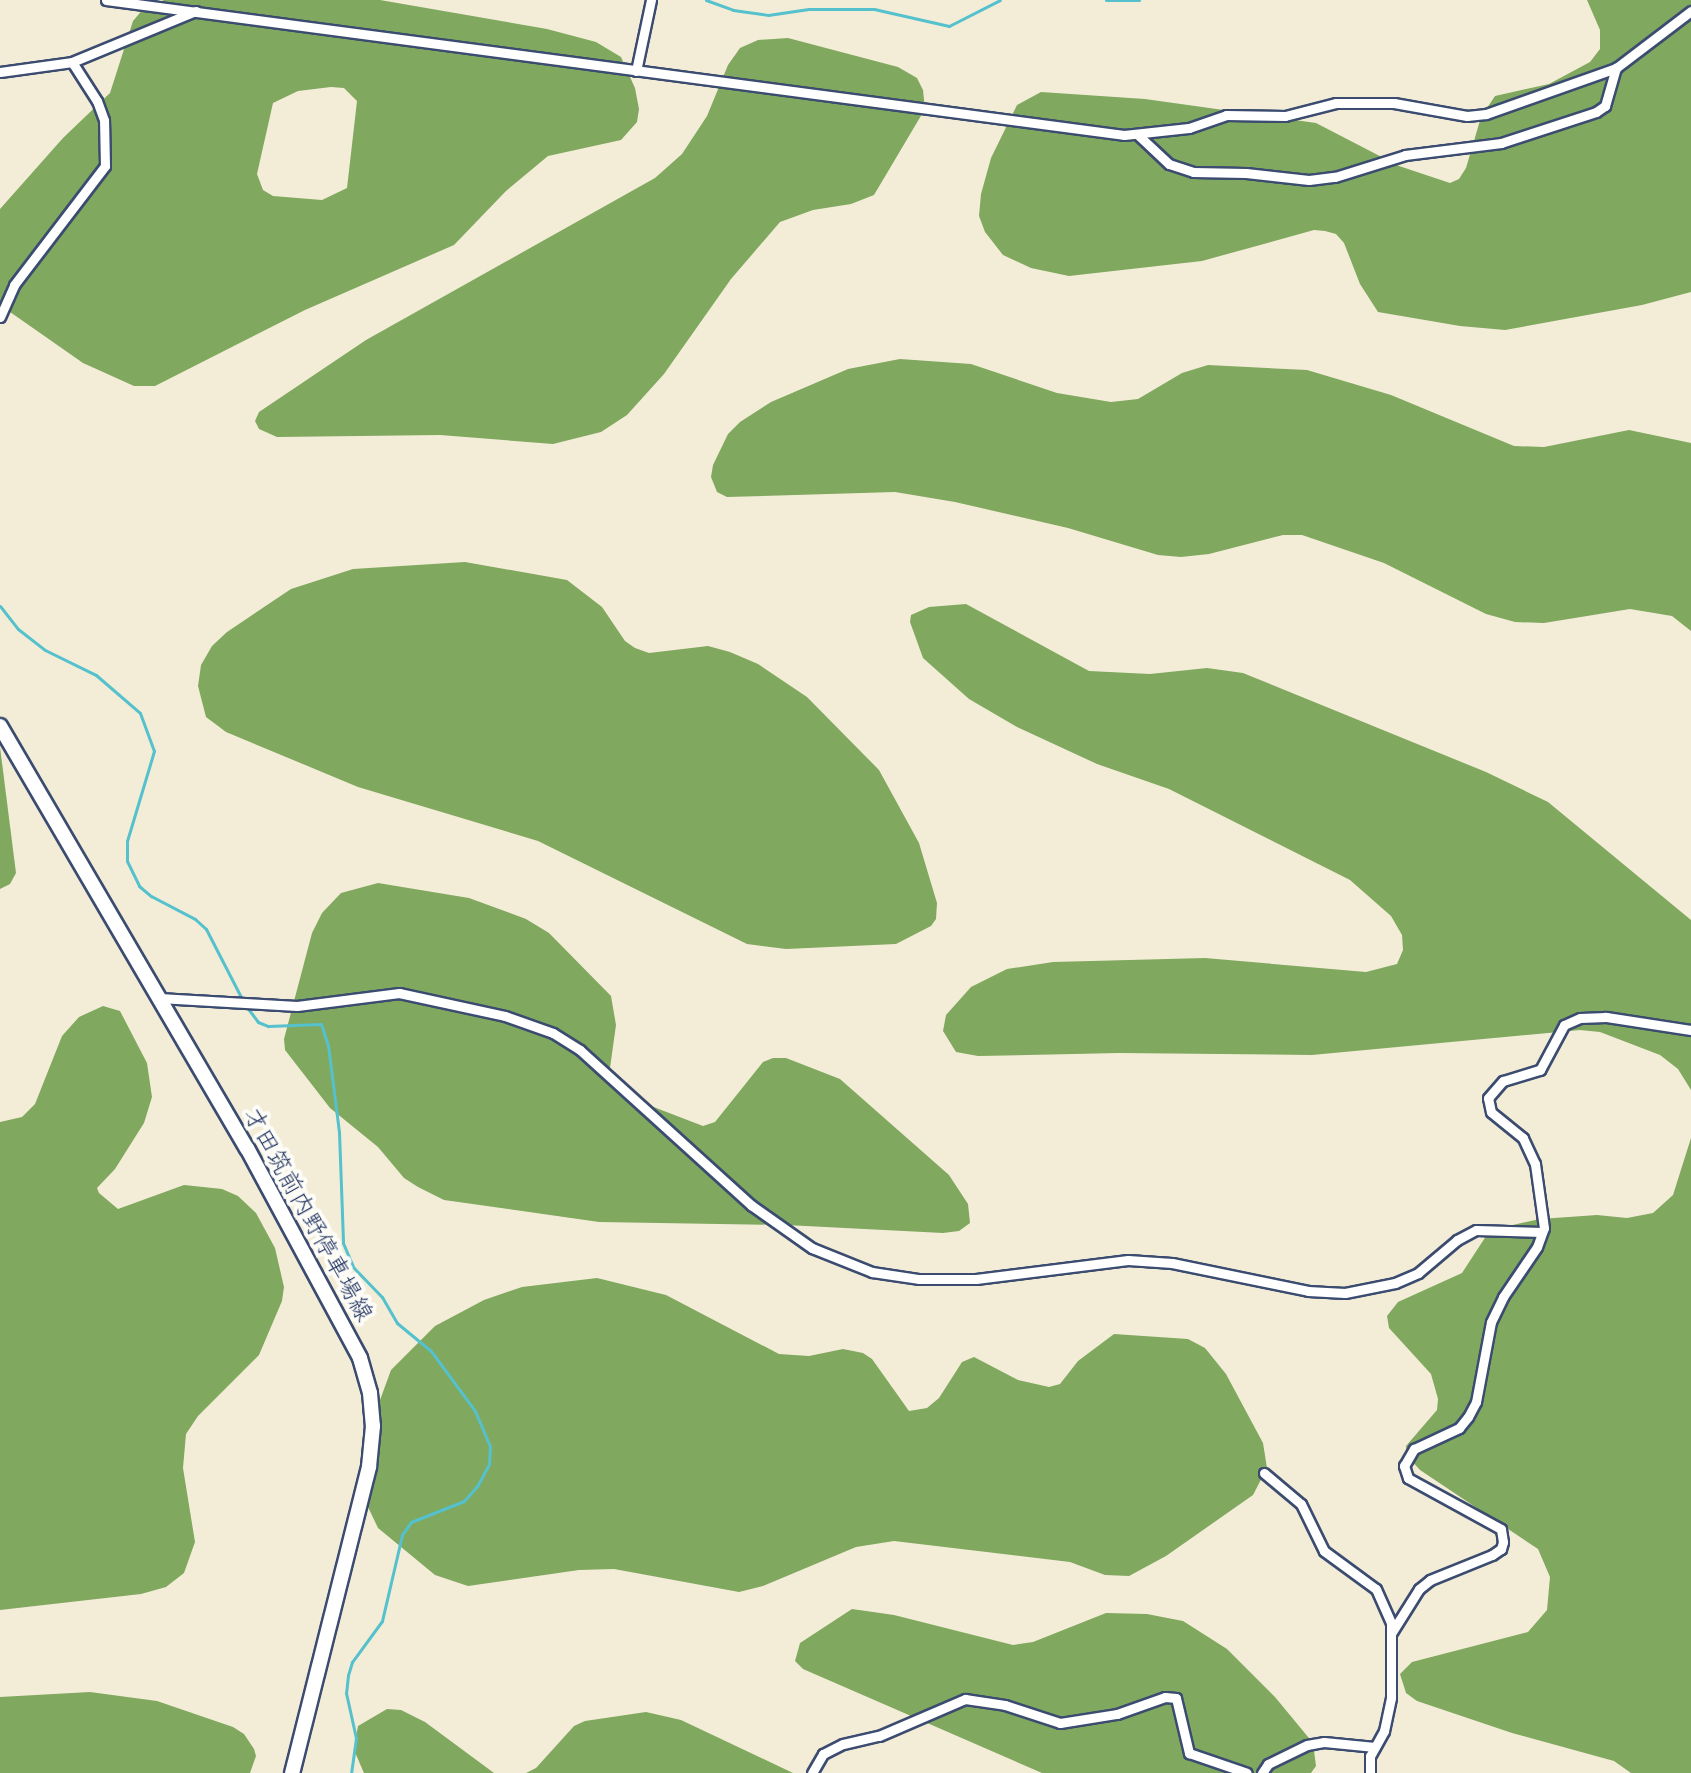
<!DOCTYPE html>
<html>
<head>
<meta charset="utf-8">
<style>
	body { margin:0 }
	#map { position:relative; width:1691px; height:1773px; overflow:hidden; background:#f3edd8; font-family:"Architects Daughter","Klee One",sans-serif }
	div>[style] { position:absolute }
	.forest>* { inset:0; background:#80a85f }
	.stream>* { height:3px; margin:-1.5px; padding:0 1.5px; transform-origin:1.5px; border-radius:1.5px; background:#54c1cd }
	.roads { filter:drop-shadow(2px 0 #3b4c70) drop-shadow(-2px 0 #3b4c70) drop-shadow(0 2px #3b4c70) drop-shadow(0 -2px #3b4c70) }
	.minor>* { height:9px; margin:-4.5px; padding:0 4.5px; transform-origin:4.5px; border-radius:4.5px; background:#fff }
	.secondary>* { height:14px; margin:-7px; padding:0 7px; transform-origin:7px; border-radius:7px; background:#fff }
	span { translate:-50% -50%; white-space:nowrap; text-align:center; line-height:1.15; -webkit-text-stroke:8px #fdfcf7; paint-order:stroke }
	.street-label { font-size:24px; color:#1b2f5e }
</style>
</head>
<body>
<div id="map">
	<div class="forest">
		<div style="clip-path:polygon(evenodd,164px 0,380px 0,547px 29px,596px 42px,621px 57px,635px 88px,639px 109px,637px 122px,621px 140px,548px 156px,506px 191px,454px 245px,305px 310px,155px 386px,134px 386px,83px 363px,0 305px,0 209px,63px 138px,110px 93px,133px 21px,144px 8px,164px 0,331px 87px,344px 88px,357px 101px,347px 188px,322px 200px,273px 196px,263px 190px,257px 174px,273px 103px,298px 91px,331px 87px)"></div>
		<div style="clip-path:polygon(1587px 0,1691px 0,1691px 292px,1642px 305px,1505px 330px,1460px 326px,1378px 312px,1360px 284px,1344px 243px,1336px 234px,1325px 231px,1314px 230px,1202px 261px,1069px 276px,1031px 268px,1003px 255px,985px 232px,979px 216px,981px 194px,991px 158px,1017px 105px,1041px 92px,1145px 99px,1316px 123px,1399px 166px,1450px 183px,1459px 179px,1466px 168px,1481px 117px,1495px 96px,1549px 84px,1590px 62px,1600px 49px,1600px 30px)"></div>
		<div style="clip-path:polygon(788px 38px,898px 67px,917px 78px,923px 90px,925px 109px,874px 195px,851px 204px,813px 210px,780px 222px,731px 279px,664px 374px,627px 415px,601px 432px,553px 444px,440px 435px,277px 437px,259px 429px,255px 421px,259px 412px,366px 340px,655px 178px,682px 154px,707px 116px,728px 65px,740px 48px,758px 40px)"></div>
		<div style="clip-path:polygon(900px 359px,971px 364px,1057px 393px,1111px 402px,1138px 399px,1182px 373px,1208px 365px,1307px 370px,1391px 395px,1514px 446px,1544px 447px,1629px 430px,1691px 443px,1691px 631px,1672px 616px,1630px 609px,1544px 623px,1515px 622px,1486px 614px,1384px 563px,1302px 535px,1283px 535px,1209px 554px,1181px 557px,1158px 555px,1068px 528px,955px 502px,895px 492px,727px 497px,717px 492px,711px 477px,713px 465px,728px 434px,740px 422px,771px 402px,848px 369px)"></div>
		<div style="clip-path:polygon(465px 562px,567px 580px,602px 607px,625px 641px,635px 648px,649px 653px,708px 646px,730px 652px,758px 664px,807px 697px,879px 770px,919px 843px,937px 903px,936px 919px,931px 926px,896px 944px,786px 949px,747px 944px,538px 841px,358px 787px,226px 732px,206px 717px,198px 686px,201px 665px,212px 646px,227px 632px,291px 589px,353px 569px)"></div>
		<div style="clip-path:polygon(966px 604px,1089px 671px,1150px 674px,1207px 668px,1243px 673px,1486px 772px,1548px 802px,1691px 920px,1691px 1090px,1678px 1069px,1660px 1055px,1600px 1032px,1580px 1030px,1312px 1055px,1119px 1053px,978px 1056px,956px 1052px,943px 1031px,946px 1015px,971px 987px,1007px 969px,1053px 962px,1205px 958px,1366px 972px,1397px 964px,1403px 950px,1402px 935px,1391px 916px,1350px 880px,1169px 789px,1097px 764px,1017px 727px,969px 699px,923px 658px,910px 622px,911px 615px,929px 607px)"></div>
		<div style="clip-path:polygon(0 747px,16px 873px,10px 884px,0 889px)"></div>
		<div style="clip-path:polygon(378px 883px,469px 898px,526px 919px,549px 933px,611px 996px,616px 1025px,610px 1068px,613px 1081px,638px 1101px,703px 1126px,715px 1122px,763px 1062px,773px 1058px,786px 1058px,840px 1079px,949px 1175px,968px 1204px,970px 1223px,959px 1231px,943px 1233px,786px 1225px,599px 1222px,444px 1200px,418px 1187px,404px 1178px,378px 1147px,330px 1108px,285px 1050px,284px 1039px,312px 933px,322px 913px,341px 893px)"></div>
		<div style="clip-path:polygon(103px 1006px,120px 1011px,147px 1063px,152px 1097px,144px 1123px,115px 1169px,97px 1188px,99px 1193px,118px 1209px,184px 1185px,222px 1189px,238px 1196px,256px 1213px,275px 1248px,284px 1287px,282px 1301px,259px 1355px,198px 1416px,186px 1434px,183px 1468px,195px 1542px,184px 1573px,166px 1587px,141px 1594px,0 1610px,0 1122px,22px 1117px,35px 1104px,62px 1036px,79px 1017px)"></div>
		<div style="clip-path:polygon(1691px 1138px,1691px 1773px,1631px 1773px,1614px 1761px,1512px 1733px,1417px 1701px,1406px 1693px,1400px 1674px,1412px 1662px,1528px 1632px,1547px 1610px,1550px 1577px,1538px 1549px,1420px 1470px,1407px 1456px,1406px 1446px,1437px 1410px,1438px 1399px,1431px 1374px,1389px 1328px,1387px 1316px,1398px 1302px,1462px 1273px,1490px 1230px,1540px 1219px,1597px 1215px,1627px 1218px,1653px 1213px,1673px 1195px)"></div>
		<div style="clip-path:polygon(597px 1278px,666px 1295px,779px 1354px,809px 1356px,843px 1349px,863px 1353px,872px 1359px,909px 1411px,927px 1408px,939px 1398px,962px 1362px,974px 1357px,1018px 1380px,1049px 1387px,1060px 1384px,1078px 1361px,1114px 1334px,1188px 1339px,1205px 1348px,1226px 1374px,1263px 1443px,1267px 1468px,1253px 1495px,1166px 1556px,1129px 1576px,1105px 1575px,1070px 1562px,894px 1541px,856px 1547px,763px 1586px,739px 1592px,614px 1569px,579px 1570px,468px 1586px,435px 1575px,378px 1528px,368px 1507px,376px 1411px,391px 1370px,435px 1326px,484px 1300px,522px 1287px)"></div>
		<div style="clip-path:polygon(852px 1609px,894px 1615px,1013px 1645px,1033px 1642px,1106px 1613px,1147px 1614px,1183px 1621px,1227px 1649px,1275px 1697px,1313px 1743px,1316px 1766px,1311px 1773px,1042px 1773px,803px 1669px,795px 1661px,800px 1643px)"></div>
		<div style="clip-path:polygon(90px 1692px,157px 1701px,233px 1727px,244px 1734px,254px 1749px,256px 1756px,250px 1773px,0 1773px,0 1697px)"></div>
		<div style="clip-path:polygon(387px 1709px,401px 1710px,425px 1722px,494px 1773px,364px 1773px,354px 1750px,358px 1726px)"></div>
		<div style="clip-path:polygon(646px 1712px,681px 1720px,793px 1773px,526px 1773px,536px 1768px,574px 1726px,585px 1721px)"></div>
	</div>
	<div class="stream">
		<div style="left:706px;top:0;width:29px;rotate:20deg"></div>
		<div style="left:733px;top:10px;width:35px;rotate:8deg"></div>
		<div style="left:768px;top:15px;width:41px;rotate:-8.3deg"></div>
		<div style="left:809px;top:9px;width:65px"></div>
		<div style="left:874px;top:9px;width:77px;rotate:12.8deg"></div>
		<div style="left:949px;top:26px;width:57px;rotate:-27deg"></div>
		<div style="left:1106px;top:0;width:33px"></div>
		<div style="left:0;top:606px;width:29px;rotate:52deg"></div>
		<div style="left:18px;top:629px;width:34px;rotate:38deg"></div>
		<div style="left:45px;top:650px;width:57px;rotate:26.1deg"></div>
		<div style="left:96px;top:675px;width:58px;rotate:40.8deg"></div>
		<div style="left:140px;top:713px;width:40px;rotate:69.8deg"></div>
		<div style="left:154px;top:751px;width:94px;rotate:106.7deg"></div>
		<div style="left:127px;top:841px;width:20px;rotate:90deg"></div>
		<div style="left:127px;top:861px;width:28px;rotate:64deg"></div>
		<div style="left:139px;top:886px;width:16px;rotate:40deg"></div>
		<div style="left:151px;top:896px;width:50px;rotate:27.6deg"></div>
		<div style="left:195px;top:919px;width:15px;rotate:42deg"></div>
		<div style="left:206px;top:929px;width:79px;rotate:62.8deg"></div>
		<div style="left:246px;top:1006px;width:20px;rotate:53deg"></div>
		<div style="left:258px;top:1022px;width:11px;rotate:22deg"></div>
		<div style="left:268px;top:1026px;width:53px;rotate:-2.2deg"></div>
		<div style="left:321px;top:1024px;width:22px;rotate:72deg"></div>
		<div style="left:328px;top:1045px;width:88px;rotate:82.8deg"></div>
		<div style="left:339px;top:1132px;width:111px;rotate:87.9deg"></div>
		<div style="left:343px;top:1243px;width:26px;rotate:67deg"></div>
		<div style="left:353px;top:1267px;width:42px;rotate:46deg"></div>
		<div style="left:382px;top:1297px;width:30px;rotate:60deg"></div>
		<div style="left:397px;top:1323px;width:44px;rotate:39.5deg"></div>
		<div style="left:431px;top:1351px;width:74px;rotate:53.7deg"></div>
		<div style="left:475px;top:1411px;width:38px;rotate:67deg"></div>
		<div style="left:490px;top:1446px;width:18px;rotate:93deg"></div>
		<div style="left:489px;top:1464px;width:24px;rotate:118deg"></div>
		<div style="left:478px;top:1485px;width:21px;rotate:131deg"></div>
		<div style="left:464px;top:1501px;width:57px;rotate:158.4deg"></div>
		<div style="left:411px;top:1522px;width:16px;rotate:125deg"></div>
		<div style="left:402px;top:1535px;width:88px;rotate:103.1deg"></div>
		<div style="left:382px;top:1621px;width:51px;rotate:126.2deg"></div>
		<div style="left:352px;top:1662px;width:14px;rotate:107deg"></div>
		<div style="left:348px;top:1675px;width:18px;rotate:96deg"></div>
		<div style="left:346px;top:1693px;width:46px;rotate:77.5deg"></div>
		<div style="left:356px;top:1738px;width:35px;rotate:98deg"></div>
	</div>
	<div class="roads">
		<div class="minor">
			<div style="left:106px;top:0;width:1027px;rotate:7.55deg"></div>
			<div style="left:1124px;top:135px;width:65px;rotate:-6.1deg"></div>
			<div style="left:1189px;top:128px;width:39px;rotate:-19deg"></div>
			<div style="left:1226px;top:115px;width:59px;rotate:1deg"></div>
			<div style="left:1285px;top:116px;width:53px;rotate:-14.3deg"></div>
			<div style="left:1336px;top:103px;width:58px"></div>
			<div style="left:1394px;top:103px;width:74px;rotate:10.1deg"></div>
			<div style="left:1467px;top:116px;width:19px;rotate:-6deg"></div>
			<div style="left:1486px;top:114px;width:138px;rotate:-19.5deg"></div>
			<div style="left:1616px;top:68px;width:94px;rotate:-37.2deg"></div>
			<div style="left:636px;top:71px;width:73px;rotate:-78.1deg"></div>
			<div style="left:0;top:72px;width:73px;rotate:-7.9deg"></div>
			<div style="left:72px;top:62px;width:134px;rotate:-22.4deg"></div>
			<div style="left:1137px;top:134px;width:44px;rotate:43.2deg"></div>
			<div style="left:1169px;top:164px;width:25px;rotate:18deg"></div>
			<div style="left:1193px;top:172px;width:53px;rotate:1.1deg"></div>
			<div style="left:1246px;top:173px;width:63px;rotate:6.3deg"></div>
			<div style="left:1309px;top:180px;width:26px;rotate:-7deg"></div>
			<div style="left:1335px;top:177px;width:73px;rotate:-17.4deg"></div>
			<div style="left:1405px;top:155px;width:97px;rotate:-7.1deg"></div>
			<div style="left:1501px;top:143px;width:100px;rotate:-18.1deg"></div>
			<div style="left:1596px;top:112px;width:11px;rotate:-34deg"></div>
			<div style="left:1605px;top:106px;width:40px;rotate:-74deg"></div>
			<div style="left:0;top:317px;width:35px;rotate:-66deg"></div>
			<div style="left:14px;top:285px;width:150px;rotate:-52.6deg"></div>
			<div style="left:105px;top:166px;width:46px;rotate:-91.2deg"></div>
			<div style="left:104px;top:120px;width:20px;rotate:-110deg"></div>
			<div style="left:97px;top:101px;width:46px;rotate:-122.7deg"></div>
			<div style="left:159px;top:998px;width:138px;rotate:3.3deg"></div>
			<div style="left:297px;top:1006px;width:103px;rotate:-7.3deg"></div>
			<div style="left:399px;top:993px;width:108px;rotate:12.2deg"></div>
			<div style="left:505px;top:1016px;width:51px;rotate:19.5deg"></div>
			<div style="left:553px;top:1033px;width:32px;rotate:32deg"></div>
			<div style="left:580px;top:1050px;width:231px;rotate:42.2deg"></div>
			<div style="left:751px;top:1205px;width:75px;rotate:35.2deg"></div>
			<div style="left:812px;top:1248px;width:65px;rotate:21.8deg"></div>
			<div style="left:872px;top:1272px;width:48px;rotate:8.5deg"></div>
			<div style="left:919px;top:1279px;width:57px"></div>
			<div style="left:976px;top:1279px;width:153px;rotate:-7.1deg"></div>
			<div style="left:1128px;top:1260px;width:44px;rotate:3.9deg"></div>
			<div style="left:1172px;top:1263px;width:139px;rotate:11.6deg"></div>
			<div style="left:1308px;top:1291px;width:37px;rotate:3deg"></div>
			<div style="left:1345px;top:1293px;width:51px;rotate:-11.3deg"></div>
			<div style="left:1395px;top:1283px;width:25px;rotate:-23deg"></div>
			<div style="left:1418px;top:1273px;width:51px;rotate:-40.2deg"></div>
			<div style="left:1457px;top:1240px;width:21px;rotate:-28deg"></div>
			<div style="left:1476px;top:1230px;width:66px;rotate:1.7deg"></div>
			<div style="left:1264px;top:1473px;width:48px;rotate:40deg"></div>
			<div style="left:1301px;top:1504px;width:52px;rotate:63.9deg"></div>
			<div style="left:1324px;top:1551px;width:64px;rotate:36.2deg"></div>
			<div style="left:1376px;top:1589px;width:37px;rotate:66deg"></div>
			<div style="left:1391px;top:1623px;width:75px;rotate:90deg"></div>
			<div style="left:1391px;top:1698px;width:34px;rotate:102deg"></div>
			<div style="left:1384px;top:1731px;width:29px;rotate:119deg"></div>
			<div style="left:1370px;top:1756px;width:17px;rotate:90deg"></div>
			<div style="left:1392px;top:1632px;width:51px;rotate:-57.9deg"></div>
			<div style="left:1419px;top:1589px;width:14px;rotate:-39deg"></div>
			<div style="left:1430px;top:1580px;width:67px;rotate:-22deg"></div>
			<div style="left:1492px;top:1555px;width:11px;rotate:-34deg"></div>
			<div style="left:1501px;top:1549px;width:7px;rotate:-74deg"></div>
			<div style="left:1503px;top:1542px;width:13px;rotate:-99deg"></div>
			<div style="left:1501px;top:1529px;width:106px;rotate:-151.3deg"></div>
			<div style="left:1408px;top:1478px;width:13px;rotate:-108deg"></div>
			<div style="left:1404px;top:1466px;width:20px;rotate:-60deg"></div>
			<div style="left:1414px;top:1449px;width:50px;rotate:-25deg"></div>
			<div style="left:1459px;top:1428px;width:14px;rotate:-51deg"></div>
			<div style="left:1468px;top:1417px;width:17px;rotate:-62deg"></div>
			<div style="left:1476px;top:1402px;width:81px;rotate:-79.4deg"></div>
			<div style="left:1491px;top:1322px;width:28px;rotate:-64deg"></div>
			<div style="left:1503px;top:1297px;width:60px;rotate:-55.8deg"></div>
			<div style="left:1537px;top:1247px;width:20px;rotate:-70deg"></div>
			<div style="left:1544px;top:1228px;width:65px;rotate:-98deg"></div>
			<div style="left:1535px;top:1164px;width:29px;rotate:-115deg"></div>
			<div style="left:1523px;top:1138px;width:41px;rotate:-140.9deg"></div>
			<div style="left:1491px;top:1112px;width:14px;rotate:-102deg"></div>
			<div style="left:1488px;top:1098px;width:23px;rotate:-49deg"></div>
			<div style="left:1503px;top:1081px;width:39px;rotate:-17deg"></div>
			<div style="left:1540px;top:1070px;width:51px;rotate:-61.9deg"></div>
			<div style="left:1564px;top:1025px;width:17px;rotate:-24deg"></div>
			<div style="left:1580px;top:1018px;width:26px;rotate:-2deg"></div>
			<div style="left:1606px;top:1017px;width:86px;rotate:8.7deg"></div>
			<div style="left:812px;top:1773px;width:22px;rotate:-60deg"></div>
			<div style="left:823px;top:1754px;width:22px;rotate:-27deg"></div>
			<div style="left:843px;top:1744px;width:37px;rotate:-13deg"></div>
			<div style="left:879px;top:1736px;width:94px;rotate:-23.3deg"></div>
			<div style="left:965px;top:1699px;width:40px;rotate:8.5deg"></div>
			<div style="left:1005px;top:1705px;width:58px;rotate:18.1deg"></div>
			<div style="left:1060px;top:1723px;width:58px;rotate:-9deg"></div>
			<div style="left:1117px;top:1714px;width:51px;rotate:-19.5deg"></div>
			<div style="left:1165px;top:1697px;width:11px;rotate:5deg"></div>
			<div style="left:1176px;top:1698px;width:57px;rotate:76.7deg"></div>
			<div style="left:1189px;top:1753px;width:61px;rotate:19deg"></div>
			<div style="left:1262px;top:1773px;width:11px;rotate:-56deg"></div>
			<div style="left:1268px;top:1764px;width:43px;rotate:-26deg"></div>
			<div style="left:1307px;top:1745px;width:17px;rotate:-10deg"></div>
			<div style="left:1324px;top:1742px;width:51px;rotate:5.6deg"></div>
		</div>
		<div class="secondary">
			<div style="left:0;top:726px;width:489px;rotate:59.7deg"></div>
			<div style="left:247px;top:1148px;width:238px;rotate:61.7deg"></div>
			<div style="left:360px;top:1358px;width:36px;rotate:74deg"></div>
			<div style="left:370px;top:1393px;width:33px;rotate:85deg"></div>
			<div style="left:373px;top:1426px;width:41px;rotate:95.6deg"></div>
			<div style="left:369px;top:1467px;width:316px;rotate:104.1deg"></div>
		</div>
	</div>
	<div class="street-label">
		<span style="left:307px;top:1215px;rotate:61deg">才田筑前内野停車場線</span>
	</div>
</div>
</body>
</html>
